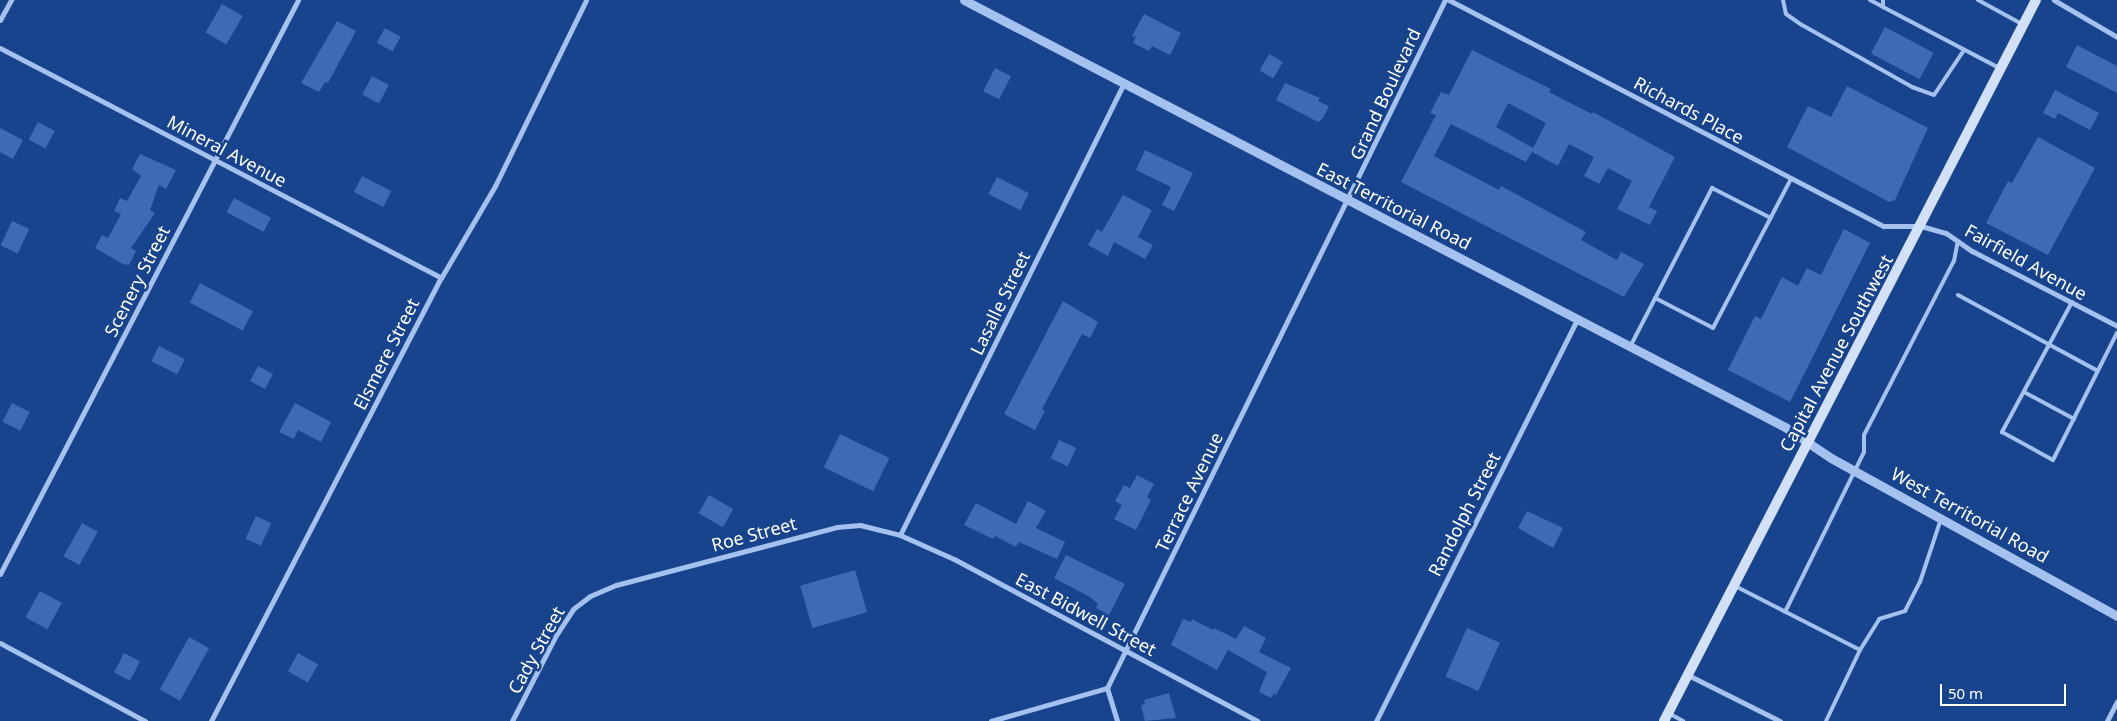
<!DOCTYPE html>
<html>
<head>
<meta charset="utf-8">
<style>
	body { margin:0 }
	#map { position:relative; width:2117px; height:721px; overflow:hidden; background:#18438d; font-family:"Noto Sans",sans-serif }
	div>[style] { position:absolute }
	.building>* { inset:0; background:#3d6ab4; transform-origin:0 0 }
	.service>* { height:4px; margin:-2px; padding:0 2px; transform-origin:2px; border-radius:2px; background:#a4c1ef }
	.minor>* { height:5px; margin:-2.5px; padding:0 2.5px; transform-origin:2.5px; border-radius:2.5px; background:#a4c1ef }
	.tertiary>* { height:9px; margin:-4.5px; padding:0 4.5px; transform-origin:4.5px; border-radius:4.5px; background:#a4c1ef }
	.secondary>* { height:10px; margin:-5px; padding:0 5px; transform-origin:5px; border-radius:5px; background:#d2e0fa }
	span { translate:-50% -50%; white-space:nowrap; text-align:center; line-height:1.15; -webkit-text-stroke:5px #18438d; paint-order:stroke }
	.street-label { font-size:18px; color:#fff }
	.scale { position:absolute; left:1940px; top:684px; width:126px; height:22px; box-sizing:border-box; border:2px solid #fff; border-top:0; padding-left:6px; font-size:15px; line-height:18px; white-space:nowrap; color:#fff; -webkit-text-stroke:4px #18438d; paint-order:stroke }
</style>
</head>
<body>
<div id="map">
	<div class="building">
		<div style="left:222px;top:4px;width:24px;height:33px;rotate:30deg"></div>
		<div style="clip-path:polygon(1144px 14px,1181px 33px,1170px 55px,1152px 46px,1149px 51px,1133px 43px,1136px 37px,1132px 36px)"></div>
		<div style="clip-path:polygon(337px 21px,356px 31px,328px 83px,325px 82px,319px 92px,301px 83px)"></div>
		<div style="left:1885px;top:27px;width:55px;height:30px;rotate:28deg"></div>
		<div style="left:385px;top:28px;width:18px;height:17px;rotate:29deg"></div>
		<div style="clip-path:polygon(2077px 45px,2117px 66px,2117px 93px,2066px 67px)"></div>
		<div style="clip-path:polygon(evenodd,1472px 50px,1551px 89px,1549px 92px,1592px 114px,1593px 112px,1675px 157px,1649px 207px,1657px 211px,1650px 225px,1617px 209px,1632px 181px,1608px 168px,1599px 184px,1584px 176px,1594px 157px,1569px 144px,1558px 166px,1532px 152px,1526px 162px,1451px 124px,1434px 156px,1499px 190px,1501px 186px,1586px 232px,1581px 240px,1617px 260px,1621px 252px,1644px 264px,1624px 297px,1401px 182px,1436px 115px,1430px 113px,1441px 92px,1449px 95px,1472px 50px,1508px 103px,1546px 123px,1533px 148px,1496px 127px,1508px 103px)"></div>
		<div style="left:1269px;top:54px;width:16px;height:19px;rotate:30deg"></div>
		<div style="left:995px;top:68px;width:18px;height:26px;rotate:27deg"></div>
		<div style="left:372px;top:76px;width:19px;height:21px;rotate:28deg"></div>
		<div style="clip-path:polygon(1285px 83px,1320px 98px,1318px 101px,1329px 106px,1323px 118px,1318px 122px,1276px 100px)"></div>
		<div style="clip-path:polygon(1847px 86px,1928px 128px,1895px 200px,1889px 202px,1787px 147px,1808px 106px,1831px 117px)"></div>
		<div style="clip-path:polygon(2055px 90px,2099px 113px,2090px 130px,2058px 113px,2055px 119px,2043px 113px)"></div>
		<div style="left:38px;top:122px;width:19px;height:20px;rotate:28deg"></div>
		<div style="clip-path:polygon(0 128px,23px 140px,13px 159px,0 152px)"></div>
		<div style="clip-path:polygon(2038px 137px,2095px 168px,2048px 255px,1986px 223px,2008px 181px,2012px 183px)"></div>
		<div style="clip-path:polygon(1145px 150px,1193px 173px,1174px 211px,1162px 205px,1171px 187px,1136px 170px)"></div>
		<div style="clip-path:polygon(140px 154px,176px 170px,166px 189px,159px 185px,150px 210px,155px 213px,131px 248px,136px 251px,129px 265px,123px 264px,95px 248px,102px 235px,108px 238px,121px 214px,114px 211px,120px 198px,127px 201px,141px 176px,132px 169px)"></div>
		<div style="left:362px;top:176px;width:33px;height:18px;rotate:27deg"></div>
		<div style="left:997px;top:177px;width:36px;height:19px;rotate:27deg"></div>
		<div style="clip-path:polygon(1123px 195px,1152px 210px,1138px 237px,1153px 245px,1145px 259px,1114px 242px,1108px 256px,1088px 245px,1097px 229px,1102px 232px)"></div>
		<div style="left:234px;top:198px;width:42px;height:16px;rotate:28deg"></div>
		<div style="left:12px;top:221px;width:19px;height:27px;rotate:25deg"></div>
		<div style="clip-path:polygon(1844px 229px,1870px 243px,1790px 402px,1728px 370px,1755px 316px,1761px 319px,1782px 277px,1798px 286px,1807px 268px,1821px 275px)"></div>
		<div style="left:200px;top:283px;width:60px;height:22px;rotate:28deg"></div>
		<div style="clip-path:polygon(1063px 301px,1098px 322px,1090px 338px,1082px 334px,1042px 409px,1045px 411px,1035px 430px,1004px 414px)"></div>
		<div style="left:159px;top:346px;width:29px;height:17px;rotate:27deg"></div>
		<div style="left:258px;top:366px;width:17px;height:17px;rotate:28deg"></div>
		<div style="left:12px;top:403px;width:20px;height:21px;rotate:27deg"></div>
		<div style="clip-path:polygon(295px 403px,331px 422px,321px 442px,298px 430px,294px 439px,279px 432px)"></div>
		<div style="left:840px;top:434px;width:55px;height:37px;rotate:26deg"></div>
		<div style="left:1059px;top:440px;width:19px;height:20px;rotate:25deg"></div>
		<div style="clip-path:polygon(1137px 475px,1154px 484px,1147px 497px,1151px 500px,1136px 530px,1114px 519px,1122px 505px,1115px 501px,1124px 485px,1130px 488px)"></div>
		<div style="left:709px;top:495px;width:28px;height:21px;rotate:30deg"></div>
		<div style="clip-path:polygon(1028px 501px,1046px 511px,1036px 528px,1065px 542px,1057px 559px,1019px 542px,1016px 547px,995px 536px,993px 539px,964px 525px,976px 503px,1016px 524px)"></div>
		<div style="clip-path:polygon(1527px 511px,1563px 528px,1553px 548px,1518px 528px)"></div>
		<div style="left:256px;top:516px;width:17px;height:25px;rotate:25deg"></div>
		<div style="left:82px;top:523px;width:18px;height:38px;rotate:29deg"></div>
		<div style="clip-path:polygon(1066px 555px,1125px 584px,1109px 615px,1096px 608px,1098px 604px,1090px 597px,1054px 578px)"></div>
		<div style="left:855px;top:570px;width:44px;height:57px;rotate:74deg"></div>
		<div style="left:40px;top:591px;width:25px;height:30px;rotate:29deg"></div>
		<div style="clip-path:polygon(1183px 619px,1191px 622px,1192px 619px,1213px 630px,1214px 628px,1236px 639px,1244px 626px,1266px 638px,1259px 652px,1291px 668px,1276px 695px,1274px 693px,1271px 698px,1259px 692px,1267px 672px,1228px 650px,1217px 670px,1171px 645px)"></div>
		<div style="left:1467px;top:628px;width:36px;height:53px;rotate:24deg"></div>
		<div style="left:189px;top:637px;width:23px;height:60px;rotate:29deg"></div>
		<div style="left:124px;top:653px;width:18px;height:22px;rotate:27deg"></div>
		<div style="left:298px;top:653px;width:23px;height:21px;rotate:29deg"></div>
		<div style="clip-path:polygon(1169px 693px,1176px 718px,1145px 721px,1141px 705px,1145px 704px,1144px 700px)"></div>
	</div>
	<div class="service">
		<div style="left:1783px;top:0;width:14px;rotate:78deg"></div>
		<div style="left:1786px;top:14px;width:19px;rotate:35deg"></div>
		<div style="left:1802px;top:25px;width:126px;rotate:29.4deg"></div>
		<div style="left:1912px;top:87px;width:23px;rotate:20deg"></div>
		<div style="left:1934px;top:95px;width:54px;rotate:-56.3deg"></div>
		<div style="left:1870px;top:0;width:15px;rotate:28deg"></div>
		<div style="left:1883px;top:0;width:7px;rotate:90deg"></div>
		<div style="left:1883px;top:7px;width:131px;rotate:27.7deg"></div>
		<div style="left:1978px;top:0;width:50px;rotate:28.6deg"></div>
		<div style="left:1958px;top:295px;width:159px;rotate:28.5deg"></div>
		<div style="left:1655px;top:298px;width:65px;rotate:27.3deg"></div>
		<div style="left:1713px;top:328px;width:168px;rotate:-62.4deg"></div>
		<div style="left:2072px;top:302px;width:148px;rotate:118.3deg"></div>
		<div style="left:2002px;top:432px;width:58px;rotate:28.8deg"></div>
		<div style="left:2053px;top:460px;width:142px;rotate:-63.3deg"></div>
		<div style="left:1631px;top:345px;width:177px;rotate:-62.7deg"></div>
		<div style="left:1712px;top:188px;width:66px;rotate:27deg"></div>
		<div style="left:2024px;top:392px;width:57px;rotate:28.4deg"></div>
		<div style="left:1735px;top:586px;width:140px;rotate:27.1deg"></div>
		<div style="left:1785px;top:612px;width:178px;rotate:-63.7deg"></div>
		<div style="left:1864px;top:452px;width:17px;rotate:-90deg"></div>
		<div style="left:1864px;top:435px;width:196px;rotate:-62.7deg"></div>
		<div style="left:1954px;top:261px;width:20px;rotate:-79deg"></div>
		<div style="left:1670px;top:714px;width:15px;rotate:28deg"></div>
		<div style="left:1826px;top:721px;width:79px;rotate:-64.4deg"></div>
		<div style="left:1860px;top:650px;width:36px;rotate:-58deg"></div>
		<div style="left:1879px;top:619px;width:27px;rotate:-17deg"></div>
		<div style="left:1905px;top:611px;width:33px;rotate:-63deg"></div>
		<div style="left:1920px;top:582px;width:66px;rotate:-71.6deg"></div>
	</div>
	<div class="minor">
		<div style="left:1449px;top:0;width:490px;rotate:27.5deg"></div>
		<div style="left:1884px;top:226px;width:37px"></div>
		<div style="left:1921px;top:226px;width:26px;rotate:16deg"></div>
		<div style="left:1946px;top:233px;width:32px;rotate:35deg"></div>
		<div style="left:1972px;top:251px;width:163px;rotate:27.3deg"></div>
		<div style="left:2054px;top:0;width:73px;rotate:30.4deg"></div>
		<div style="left:0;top:20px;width:23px;rotate:-61deg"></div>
		<div style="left:0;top:48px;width:497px;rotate:27.5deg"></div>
		<div style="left:900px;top:535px;width:504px;rotate:-63.64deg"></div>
		<div style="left:0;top:574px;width:647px;rotate:-62.56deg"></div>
		<div style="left:0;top:643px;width:165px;rotate:28.3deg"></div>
		<div style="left:1688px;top:675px;width:103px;rotate:26.6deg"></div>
		<div style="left:1107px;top:688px;width:34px;rotate:73deg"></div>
		<div style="left:211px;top:721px;width:499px;rotate:-62.6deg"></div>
		<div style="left:441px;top:278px;width:107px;rotate:-59.6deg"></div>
		<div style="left:495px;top:186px;width:207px;rotate:-63.9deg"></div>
		<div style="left:512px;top:721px;width:94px;rotate:-62.9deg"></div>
		<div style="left:555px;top:637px;width:33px;rotate:-57deg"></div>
		<div style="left:573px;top:609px;width:21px;rotate:-37deg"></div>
		<div style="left:590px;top:596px;width:28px;rotate:-23deg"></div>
		<div style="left:616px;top:585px;width:228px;rotate:-14.7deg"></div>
		<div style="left:837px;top:527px;width:23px;rotate:-5deg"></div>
		<div style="left:860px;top:525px;width:41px;rotate:14deg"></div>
		<div style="left:900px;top:535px;width:59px;rotate:24deg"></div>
		<div style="left:954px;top:559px;width:344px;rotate:28.1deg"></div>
		<div style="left:991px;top:721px;width:121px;rotate:-15.9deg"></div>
		<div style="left:1107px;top:688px;width:767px;rotate:-63.84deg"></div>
		<div style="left:1376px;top:721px;width:449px;rotate:-63.4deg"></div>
		<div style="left:2107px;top:721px;width:22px;rotate:-63deg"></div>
	</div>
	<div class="tertiary">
		<div style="left:964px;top:0;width:925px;rotate:27.48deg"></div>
		<div style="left:1785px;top:427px;width:55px;rotate:34deg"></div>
		<div style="left:1831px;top:458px;width:327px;rotate:28.9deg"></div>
	</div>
	<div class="secondary">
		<div style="left:1664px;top:721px;width:811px;rotate:-62.71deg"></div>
	</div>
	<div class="street-label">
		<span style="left:1385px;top:94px;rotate:-65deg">Grand Boulevard</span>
		<span style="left:1689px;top:110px;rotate:28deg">Richards Place</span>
		<span style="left:227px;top:151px;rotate:28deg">Mineral Avenue</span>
		<span style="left:1394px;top:206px;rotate:27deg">East Territorial Road</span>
		<span style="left:2026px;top:262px;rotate:29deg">Fairfield Avenue</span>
		<span style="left:137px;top:281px;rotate:-63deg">Scenery Street</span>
		<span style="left:1000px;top:303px;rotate:-64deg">Lasalle Street</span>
		<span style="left:1836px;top:353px;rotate:-62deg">Capital Avenue Southwest</span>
		<span style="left:386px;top:354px;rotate:-63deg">Elsmere Street</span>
		<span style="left:1189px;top:492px;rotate:-64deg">Terrace Avenue</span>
		<span style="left:1464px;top:514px;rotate:-63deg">Randolph Street</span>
		<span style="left:1970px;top:515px;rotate:29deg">West Territorial Road</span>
		<span style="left:754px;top:534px;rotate:-15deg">Roe Street</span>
		<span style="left:1086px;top:614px;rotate:28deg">East Bidwell Street</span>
		<span style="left:536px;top:650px;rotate:-61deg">Cady Street</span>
	</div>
	<div class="scale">50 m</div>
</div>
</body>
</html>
